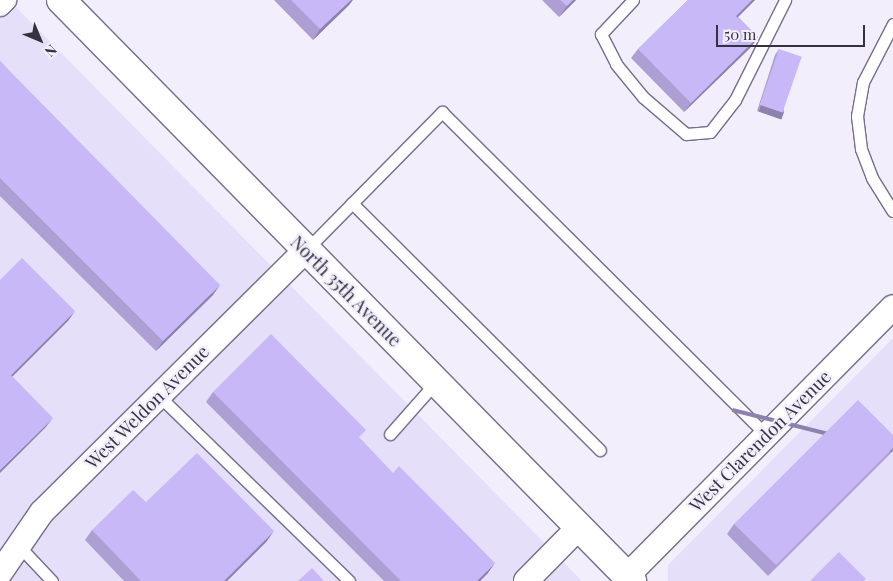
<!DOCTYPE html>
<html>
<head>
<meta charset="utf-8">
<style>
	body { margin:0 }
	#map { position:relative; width:893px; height:581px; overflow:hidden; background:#f2eefc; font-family:"Playfair Display",serif }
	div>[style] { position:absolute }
	.built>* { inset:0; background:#e6dff9 }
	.roads { filter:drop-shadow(1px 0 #756d8b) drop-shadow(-1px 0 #756d8b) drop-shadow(0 1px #756d8b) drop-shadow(0 -1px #756d8b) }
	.service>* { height:11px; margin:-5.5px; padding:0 5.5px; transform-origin:5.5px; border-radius:5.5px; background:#fff }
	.minor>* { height:24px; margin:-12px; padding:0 12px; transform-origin:12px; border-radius:12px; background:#fff }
	.secondary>* { height:28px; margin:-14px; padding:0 14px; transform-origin:14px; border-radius:14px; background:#fff }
	.wall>* { inset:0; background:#ad9ed4 }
	.shaded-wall>* { inset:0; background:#8d81ad; transform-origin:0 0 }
	.building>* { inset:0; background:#c9b8f7; transform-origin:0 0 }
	span { translate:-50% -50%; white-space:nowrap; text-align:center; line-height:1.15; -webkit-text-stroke:4.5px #f2eefc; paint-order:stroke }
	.street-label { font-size:18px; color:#35313f }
	.north { position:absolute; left:15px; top:15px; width:50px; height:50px; -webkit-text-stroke:4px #f2eefc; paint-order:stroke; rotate:135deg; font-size:14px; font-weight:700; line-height:20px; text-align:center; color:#35313f }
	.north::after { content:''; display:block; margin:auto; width:18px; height:22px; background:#35313f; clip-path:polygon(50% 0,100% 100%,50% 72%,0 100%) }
	.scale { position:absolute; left:716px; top:25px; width:149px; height:22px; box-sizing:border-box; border:2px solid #35313f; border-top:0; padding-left:6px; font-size:15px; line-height:18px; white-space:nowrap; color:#35313f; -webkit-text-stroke:4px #f2eefc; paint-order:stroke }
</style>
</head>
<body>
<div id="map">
	<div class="built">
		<div style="clip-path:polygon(0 0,9px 0,582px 581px,0 581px)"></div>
		<div style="clip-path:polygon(893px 338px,893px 581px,668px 581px,668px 565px)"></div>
	</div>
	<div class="roads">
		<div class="service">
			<div style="left:633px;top:0;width:47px;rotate:133.3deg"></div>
			<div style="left:601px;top:34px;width:34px;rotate:63deg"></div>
			<div style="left:616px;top:64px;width:43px;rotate:50.7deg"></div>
			<div style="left:643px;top:97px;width:57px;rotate:40.7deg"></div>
			<div style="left:686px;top:134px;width:24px;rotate:-5deg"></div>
			<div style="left:710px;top:132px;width:41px;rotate:-52deg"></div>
			<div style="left:735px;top:100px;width:112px;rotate:-63.4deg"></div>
			<div style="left:893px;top:24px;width:65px;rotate:117.3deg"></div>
			<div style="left:863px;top:82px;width:35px;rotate:100deg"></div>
			<div style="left:857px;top:116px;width:33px;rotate:83deg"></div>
			<div style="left:861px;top:149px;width:31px;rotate:69deg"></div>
			<div style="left:872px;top:178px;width:39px;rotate:58deg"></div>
			<div style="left:352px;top:203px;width:350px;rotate:44.9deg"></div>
			<div style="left:306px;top:250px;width:194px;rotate:-45.4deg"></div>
			<div style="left:442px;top:112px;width:457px;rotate:44.9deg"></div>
			<div style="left:159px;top:396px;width:265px;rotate:44.2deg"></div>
			<div style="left:390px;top:434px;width:69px;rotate:-48.5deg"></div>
			<div style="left:19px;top:546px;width:48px;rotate:46.7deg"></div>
		</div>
		<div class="minor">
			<div style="left:0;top:4px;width:6px;rotate:-45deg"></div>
			<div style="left:0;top:573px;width:74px;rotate:-55.5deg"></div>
			<div style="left:42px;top:512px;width:372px;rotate:-44.8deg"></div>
			<div style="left:627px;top:576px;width:378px;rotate:-45.3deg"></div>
			<div style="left:526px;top:581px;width:76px;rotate:-45.5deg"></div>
		</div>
		<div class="secondary">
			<div style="left:61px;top:0;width:815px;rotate:45.5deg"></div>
		</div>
	</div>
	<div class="wall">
		<div style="clip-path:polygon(274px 0,351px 0,349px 5px,313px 40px)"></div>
		<div style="clip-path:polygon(542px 0,576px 0,559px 17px)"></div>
		<div style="clip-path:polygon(688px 0,755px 0,738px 17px,758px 37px,751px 47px,684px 112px,631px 58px,638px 49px)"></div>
		<div style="clip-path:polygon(779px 49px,784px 113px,780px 119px,757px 111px,775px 55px)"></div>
		<div style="clip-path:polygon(0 61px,213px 295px,156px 351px,0 196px)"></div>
		<div style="clip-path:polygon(213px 392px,360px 439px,488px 573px,480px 581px,384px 581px,206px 402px)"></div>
		<div style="clip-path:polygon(893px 435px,893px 451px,768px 576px,727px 534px,734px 524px)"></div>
		<div style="clip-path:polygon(146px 502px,267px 541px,227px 581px,124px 581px,85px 540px,92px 530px)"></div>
	</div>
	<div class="shaded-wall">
		<div style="clip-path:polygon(351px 0,353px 0,349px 5px,313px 40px,320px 29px)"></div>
		<div style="clip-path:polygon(573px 0,576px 0,559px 17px,567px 6px)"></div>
		<div style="clip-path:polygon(752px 0,755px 0,730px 25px,736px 16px)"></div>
		<div style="clip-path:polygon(758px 37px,751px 47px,684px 112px,691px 103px)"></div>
		<div style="left:761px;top:105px;width:24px;height:7px;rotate:19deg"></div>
		<div style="clip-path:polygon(220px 285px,213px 295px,156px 351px,163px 341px)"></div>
		<div style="clip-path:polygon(75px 311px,68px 321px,3px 386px,11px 375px)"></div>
		<div style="clip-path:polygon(53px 418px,45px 428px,0 473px,0 470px)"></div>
		<div style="left:893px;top:448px;width:4px;height:165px;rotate:104deg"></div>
		<div style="clip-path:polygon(274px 531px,267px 541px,227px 581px,224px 581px)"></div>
		<div style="clip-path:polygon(495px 563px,488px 573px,480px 581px,477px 581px)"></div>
	</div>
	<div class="building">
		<div style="clip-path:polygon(291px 0,351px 0,320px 29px)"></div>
		<div style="clip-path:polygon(560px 0,573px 0,567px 6px)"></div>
		<div style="clip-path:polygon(688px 0,752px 0,736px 16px,758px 37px,691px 103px,638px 49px)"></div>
		<div style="left:779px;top:49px;width:24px;height:59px;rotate:19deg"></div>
		<div style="clip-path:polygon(0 61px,220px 285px,163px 341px,0 178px)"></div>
		<div style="clip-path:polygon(22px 258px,75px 311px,11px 375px,53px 418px,0 470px,0 280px)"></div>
		<div style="clip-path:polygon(271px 334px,366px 430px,359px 437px,393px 473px,399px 466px,495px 563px,477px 581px,401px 581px,213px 392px)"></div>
		<div style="clip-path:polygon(858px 400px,893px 435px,893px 448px,776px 565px,734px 524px)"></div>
		<div style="clip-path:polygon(197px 453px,274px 531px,224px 581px,141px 581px,92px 530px,133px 490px,146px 502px)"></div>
		<div style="clip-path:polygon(839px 552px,866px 579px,863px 581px,810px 581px)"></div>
		<div style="clip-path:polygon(312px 568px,324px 581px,298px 581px)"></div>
	</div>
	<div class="street-label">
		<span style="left:346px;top:291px;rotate:45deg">North 35th Avenue</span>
		<span style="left:147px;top:407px;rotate:-45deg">West Weldon Avenue</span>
		<span style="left:760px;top:441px;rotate:-45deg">West Clarendon Avenue</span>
	</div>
	<div class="north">N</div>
	<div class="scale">50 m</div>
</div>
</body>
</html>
